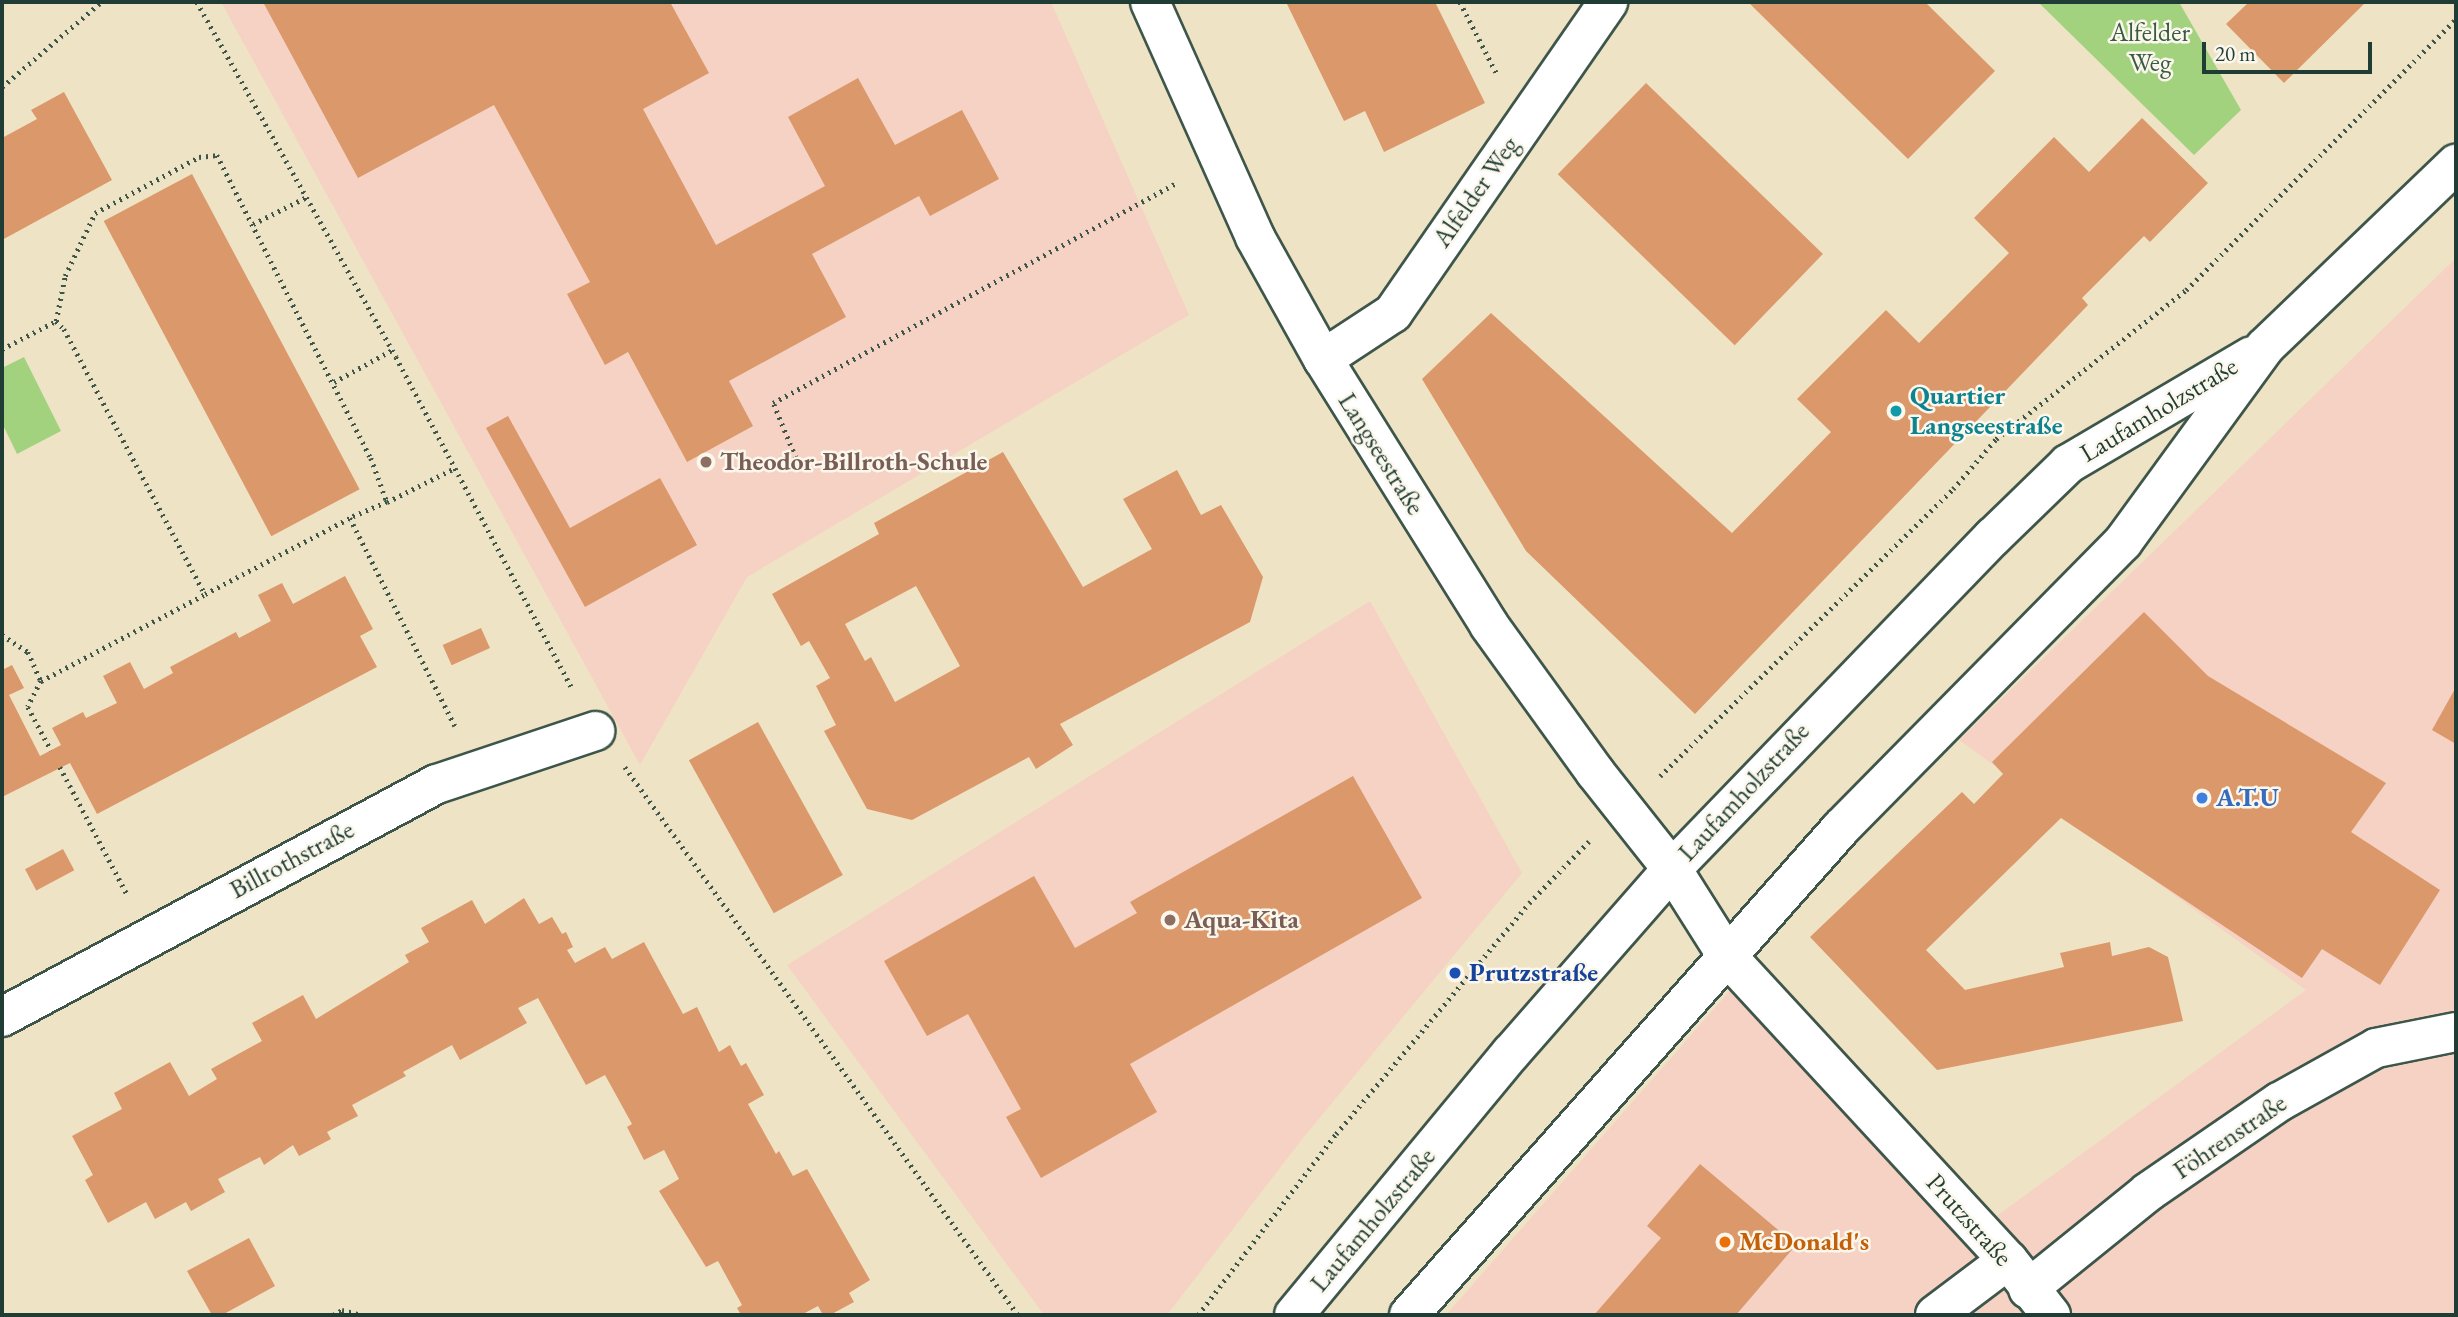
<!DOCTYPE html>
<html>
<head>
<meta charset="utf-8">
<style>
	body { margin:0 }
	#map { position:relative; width:2458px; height:1317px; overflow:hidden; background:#efe3c5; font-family:"EB Garamond",serif }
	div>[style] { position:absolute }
	.built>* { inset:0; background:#f5d2c3 }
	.green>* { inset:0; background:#a3d27f }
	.building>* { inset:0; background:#db986b; transform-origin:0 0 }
	.path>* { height:4.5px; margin-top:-2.25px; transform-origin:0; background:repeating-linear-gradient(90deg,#3e564a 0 2px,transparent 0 7px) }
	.roads { filter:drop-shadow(2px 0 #3e564a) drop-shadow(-2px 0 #3e564a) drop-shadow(0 2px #3e564a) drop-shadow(0 -2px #3e564a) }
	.minor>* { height:38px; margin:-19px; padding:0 19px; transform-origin:19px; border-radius:19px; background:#fff }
	.major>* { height:38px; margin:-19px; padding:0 19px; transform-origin:19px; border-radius:19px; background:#fff }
	.dots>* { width:19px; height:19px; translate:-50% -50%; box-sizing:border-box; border:4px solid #fbf7ec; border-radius:50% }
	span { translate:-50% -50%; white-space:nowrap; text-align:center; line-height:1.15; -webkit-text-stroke:5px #fbf7ec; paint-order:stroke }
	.park-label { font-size:26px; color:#395b43 }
	.street-label { font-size:26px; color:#1f3d34 }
	.culture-label { font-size:26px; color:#0d838f; font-weight:700 }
	.left { translate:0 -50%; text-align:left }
	.education-label { font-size:26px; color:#785e54; font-weight:700 }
	.shop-label { font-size:26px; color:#366cbe; font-weight:700 }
	.transit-label { font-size:26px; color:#164399; font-weight:700 }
	.food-label { font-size:26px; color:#c56008; font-weight:700 }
	.frame { position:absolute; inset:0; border:4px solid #1f3d34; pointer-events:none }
	.scale { position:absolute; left:2202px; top:42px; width:170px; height:32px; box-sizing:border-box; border:4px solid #1f3d34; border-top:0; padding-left:9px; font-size:21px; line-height:24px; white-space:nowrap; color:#1f3d34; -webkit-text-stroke:5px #fbf7ec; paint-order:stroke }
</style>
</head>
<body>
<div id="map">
	<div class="built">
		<div style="clip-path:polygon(221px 2px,1051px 2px,1189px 315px,747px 577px,640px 765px)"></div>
		<div style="clip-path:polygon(2456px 258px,2456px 1315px,1446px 1315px,1740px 979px,1987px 1223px,2306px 990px,1959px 740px)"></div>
		<div style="clip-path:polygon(1370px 601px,1522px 873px,1303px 1138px,1167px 1315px,1044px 1315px,787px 965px)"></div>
	</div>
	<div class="green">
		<div style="clip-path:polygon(2038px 2px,2179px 2px,2241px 110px,2194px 155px)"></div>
		<div style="clip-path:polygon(24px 357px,61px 431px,17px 454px,2px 423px,2px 368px)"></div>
	</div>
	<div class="building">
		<div style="clip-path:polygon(263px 2px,670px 2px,709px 73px,643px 109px,716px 245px,825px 186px,788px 117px,858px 78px,895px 145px,962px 110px,999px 179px,930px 216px,919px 196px,812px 254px,846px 317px,729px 381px,753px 426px,687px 462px,628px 352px,605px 365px,567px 294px,590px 282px,494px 105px,358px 178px)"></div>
		<div style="clip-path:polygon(1286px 2px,1435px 2px,1485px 103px,1384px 152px,1365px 111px,1344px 121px)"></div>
		<div style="clip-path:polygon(1748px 2px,1925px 2px,1995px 71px,1908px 159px)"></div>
		<div style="clip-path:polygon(2249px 2px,2366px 2px,2284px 83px,2226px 24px)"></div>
		<div style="left:1646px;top:83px;width:246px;height:127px;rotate:44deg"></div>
		<div style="clip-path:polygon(64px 92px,112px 180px,2px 240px,2px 138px,37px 119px,31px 110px)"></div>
		<div style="clip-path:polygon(2142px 118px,2208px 183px,2150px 242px,2144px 236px,2082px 298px,2088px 305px,1695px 714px,1526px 551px,1422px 379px,1491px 313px,1732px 533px,1831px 432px,1797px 399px,1886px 310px,1919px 343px,2009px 253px,1974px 218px,2054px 137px,2089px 172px)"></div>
		<div style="left:192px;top:174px;width:357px;height:100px;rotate:62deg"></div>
		<div style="clip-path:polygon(508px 416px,570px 528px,660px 478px,697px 545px,585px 607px,486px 428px)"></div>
		<div style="clip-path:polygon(evenodd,1003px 452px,1083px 587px,1152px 549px,1123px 499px,1177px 470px,1201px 515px,1221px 505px,1263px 577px,1250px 622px,1060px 724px,1073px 745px,1036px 769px,1029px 757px,912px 820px,867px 809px,824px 731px,836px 725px,816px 686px,830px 678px,809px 641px,801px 646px,772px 594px,879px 534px,874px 523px,1003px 452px,916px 586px,960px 666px,895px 702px,871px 657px,865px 661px,845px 624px,916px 586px)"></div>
		<div style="clip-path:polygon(345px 576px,373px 629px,360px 636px,377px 667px,97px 814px,70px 763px,2px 797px,2px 670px,12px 665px,24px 688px,9px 695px,40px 756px,61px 745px,52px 728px,83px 712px,86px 718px,117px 703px,103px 676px,130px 662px,144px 689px,173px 673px,170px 667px,236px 632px,239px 638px,271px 621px,258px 595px,282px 583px,293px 604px)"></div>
		<div style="clip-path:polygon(2144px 612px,2208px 676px,2386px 783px,2351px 832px,2440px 890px,2380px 985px,2322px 949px,2302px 978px,2061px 818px,1926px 950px,1965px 990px,2064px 967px,2060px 953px,2110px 942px,2112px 956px,2149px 947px,2168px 957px,2183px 1021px,1937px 1070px,1810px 937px,1962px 792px,1974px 804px,2003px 774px,1992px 762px)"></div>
		<div style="left:481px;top:628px;width:22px;height:42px;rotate:66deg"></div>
		<div style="clip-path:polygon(2456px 687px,2456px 744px,2432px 730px)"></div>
		<div style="left:758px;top:722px;width:175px;height:79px;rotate:61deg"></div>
		<div style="clip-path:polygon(1353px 776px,1422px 898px,1130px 1064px,1157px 1112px,1041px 1178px,1006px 1117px,1021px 1109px,968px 1014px,927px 1036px,884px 961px,1034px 876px,1075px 948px,1137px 913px,1130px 902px)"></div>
		<div style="left:63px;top:849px;width:24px;height:43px;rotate:62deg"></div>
		<div style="clip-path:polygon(524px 898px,539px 924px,552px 917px,562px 934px,566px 932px,573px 947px,567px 950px,575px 963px,605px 947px,612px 959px,644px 942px,683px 1014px,697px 1007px,719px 1052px,730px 1045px,741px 1066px,746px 1063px,764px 1095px,748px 1104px,776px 1154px,779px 1151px,793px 1176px,807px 1169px,870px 1280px,849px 1293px,854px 1302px,830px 1315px,823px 1315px,818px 1306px,801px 1315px,741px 1315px,737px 1308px,742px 1305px,718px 1261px,706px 1267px,659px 1191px,679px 1179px,664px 1150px,644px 1160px,627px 1127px,632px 1124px,605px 1075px,586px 1085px,538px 998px,518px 1008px,527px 1023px,460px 1060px,452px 1045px,403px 1072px,406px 1076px,352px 1105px,358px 1116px,327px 1132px,331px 1139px,299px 1156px,293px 1145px,264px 1165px,260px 1157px,218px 1179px,225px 1192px,191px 1211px,186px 1202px,155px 1219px,146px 1202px,108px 1223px,85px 1180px,93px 1175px,72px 1136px,122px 1109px,114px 1093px,170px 1062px,189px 1096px,217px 1079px,211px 1069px,262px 1041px,252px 1023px,303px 995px,316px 1019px,409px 962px,405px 955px,429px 942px,421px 928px,472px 900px,485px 924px)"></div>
		<div style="clip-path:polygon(1700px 1164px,1796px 1245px,1736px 1315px,1594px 1315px,1661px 1238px,1647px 1226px)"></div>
		<div style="clip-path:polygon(249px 1238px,275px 1286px,222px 1315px,212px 1315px,187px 1271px)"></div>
	</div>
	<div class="path">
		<div style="left:197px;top:2px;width:407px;rotate:60.7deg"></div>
		<div style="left:396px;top:357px;width:375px;rotate:62deg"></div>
		<div style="left:1460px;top:2px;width:81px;rotate:62.8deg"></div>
		<div style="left:2px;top:87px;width:130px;rotate:-40.6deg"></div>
		<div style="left:253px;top:224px;width:60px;rotate:-26.6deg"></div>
		<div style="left:56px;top:321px;width:46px;rotate:-78.7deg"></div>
		<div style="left:65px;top:276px;width:70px;rotate:-64.5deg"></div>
		<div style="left:95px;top:213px;width:118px;rotate:-28.3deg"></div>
		<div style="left:199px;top:157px;width:18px;rotate:-6deg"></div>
		<div style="left:217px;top:155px;width:340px;rotate:63.1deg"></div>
		<div style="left:371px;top:458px;width:47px;rotate:70deg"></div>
		<div style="left:387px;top:502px;width:40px;rotate:156.6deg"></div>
		<div style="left:2px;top:349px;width:61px;rotate:-27.4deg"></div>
		<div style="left:56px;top:321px;width:11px;rotate:45deg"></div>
		<div style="left:64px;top:329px;width:300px;rotate:62deg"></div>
		<div style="left:205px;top:594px;width:164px;rotate:-27.7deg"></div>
		<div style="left:350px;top:518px;width:233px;rotate:63.2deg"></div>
		<div style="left:334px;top:382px;width:66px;rotate:-28.9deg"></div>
		<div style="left:801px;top:471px;width:74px;rotate:-112.4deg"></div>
		<div style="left:773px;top:403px;width:461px;rotate:-28.6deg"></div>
		<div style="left:387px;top:502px;width:76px;rotate:-26.6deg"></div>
		<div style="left:2px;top:635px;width:31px;rotate:33deg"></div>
		<div style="left:28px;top:652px;width:32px;rotate:66deg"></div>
		<div style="left:41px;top:681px;width:29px;rotate:117deg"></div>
		<div style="left:28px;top:707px;width:49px;rotate:61.9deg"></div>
		<div style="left:41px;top:681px;width:186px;rotate:-27.9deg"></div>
		<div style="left:60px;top:767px;width:146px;rotate:62.2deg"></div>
		<div style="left:625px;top:767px;width:674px;rotate:54.35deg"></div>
		<div style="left:1660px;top:776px;width:410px;rotate:-44.4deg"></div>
		<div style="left:1953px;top:489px;width:66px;rotate:-49.3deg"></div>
		<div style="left:1996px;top:439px;width:241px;rotate:-38.1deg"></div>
		<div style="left:2186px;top:290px;width:383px;rotate:-45.1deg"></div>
		<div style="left:333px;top:1315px;width:10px;rotate:-29deg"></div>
		<div style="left:342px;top:1310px;width:21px;rotate:14deg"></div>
		<div style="left:1198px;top:1315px;width:228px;rotate:-52.7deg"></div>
		<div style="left:1336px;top:1134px;width:301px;rotate:-50.1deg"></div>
		<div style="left:1529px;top:903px;width:86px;rotate:-45.9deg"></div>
	</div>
	<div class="roads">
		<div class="minor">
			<div style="left:1150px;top:2px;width:257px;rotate:65.9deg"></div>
			<div style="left:1255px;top:237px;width:140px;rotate:60.9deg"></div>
			<div style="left:1323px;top:359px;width:314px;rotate:58deg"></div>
			<div style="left:1489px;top:625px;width:181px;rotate:54.2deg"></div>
			<div style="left:1595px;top:772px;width:124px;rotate:51.6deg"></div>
			<div style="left:1672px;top:869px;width:103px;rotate:57.7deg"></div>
			<div style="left:1727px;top:956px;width:414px;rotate:47.3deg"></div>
			<div style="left:2008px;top:1260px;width:70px;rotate:52deg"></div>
			<div style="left:1323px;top:359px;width:84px;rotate:-33.3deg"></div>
			<div style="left:1393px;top:313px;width:378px;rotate:-55.3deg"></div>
			<div style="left:2px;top:1017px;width:493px;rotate:-28.2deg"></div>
			<div style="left:437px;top:784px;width:167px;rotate:-18.5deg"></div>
			<div style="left:2028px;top:1289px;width:154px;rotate:-38.9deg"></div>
			<div style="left:2148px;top:1192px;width:159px;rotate:-34.5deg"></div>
			<div style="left:2279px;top:1102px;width:111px;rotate:-29.1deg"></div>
			<div style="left:2376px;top:1048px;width:82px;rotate:-11.3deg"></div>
			<div style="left:1935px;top:1315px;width:91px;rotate:-37deg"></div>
		</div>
		<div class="major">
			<div style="left:1294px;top:1315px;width:340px;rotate:-50.4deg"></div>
			<div style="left:1511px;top:1053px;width:244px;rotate:-48.8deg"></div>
			<div style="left:1672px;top:869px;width:462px;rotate:-46deg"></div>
			<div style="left:1993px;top:537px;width:105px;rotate:-44.2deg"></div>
			<div style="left:2068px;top:464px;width:212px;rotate:-30.5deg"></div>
			<div style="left:1409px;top:1315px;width:651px;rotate:-48.42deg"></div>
			<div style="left:1841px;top:828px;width:402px;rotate:-45.4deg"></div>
			<div style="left:2123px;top:542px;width:241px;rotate:-53.9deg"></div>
			<div style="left:2265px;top:347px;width:265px;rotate:-43.8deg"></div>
		</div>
	</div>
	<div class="dots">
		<div style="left:1896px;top:411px;background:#0f9aa8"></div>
		<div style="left:706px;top:462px;background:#8d6e63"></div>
		<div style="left:2202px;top:798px;background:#3f7fe0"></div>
		<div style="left:1170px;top:920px;background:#8d6e63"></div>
		<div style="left:1455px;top:973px;background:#1a4fb4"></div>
		<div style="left:1725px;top:1242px;background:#e8710a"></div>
	</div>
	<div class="park-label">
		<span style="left:2150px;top:48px">Alfelder<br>Weg</span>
	</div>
	<div class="street-label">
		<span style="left:1476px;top:192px;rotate:-55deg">Alfelder Weg</span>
		<span style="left:2159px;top:410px;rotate:-31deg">Laufamholzstraße</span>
		<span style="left:1381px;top:454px;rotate:58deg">Langseestraße</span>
		<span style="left:1744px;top:792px;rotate:-47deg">Laufamholzstraße</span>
		<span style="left:292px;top:860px;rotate:-28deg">Billrothstraße</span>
		<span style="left:2230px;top:1137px;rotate:-34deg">Föhrenstraße</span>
		<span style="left:1373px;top:1220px;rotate:-50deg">Laufamholzstraße</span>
		<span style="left:1969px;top:1220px;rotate:48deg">Prutzstraße</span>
	</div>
	<div class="culture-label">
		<span class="left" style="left:1910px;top:411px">Quartier<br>Langseestraße</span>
	</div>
	<div class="education-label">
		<span class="left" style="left:720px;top:462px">Theodor-Billroth-Schule</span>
		<span class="left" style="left:1184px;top:920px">Aqua-Kita</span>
	</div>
	<div class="shop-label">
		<span class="left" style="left:2216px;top:798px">A.T.U</span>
	</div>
	<div class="transit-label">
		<span class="left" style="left:1469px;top:973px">Prutzstraße</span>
	</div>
	<div class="food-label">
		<span class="left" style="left:1739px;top:1242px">McDonald's</span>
	</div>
	<div class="frame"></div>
	<div class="scale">20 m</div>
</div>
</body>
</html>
